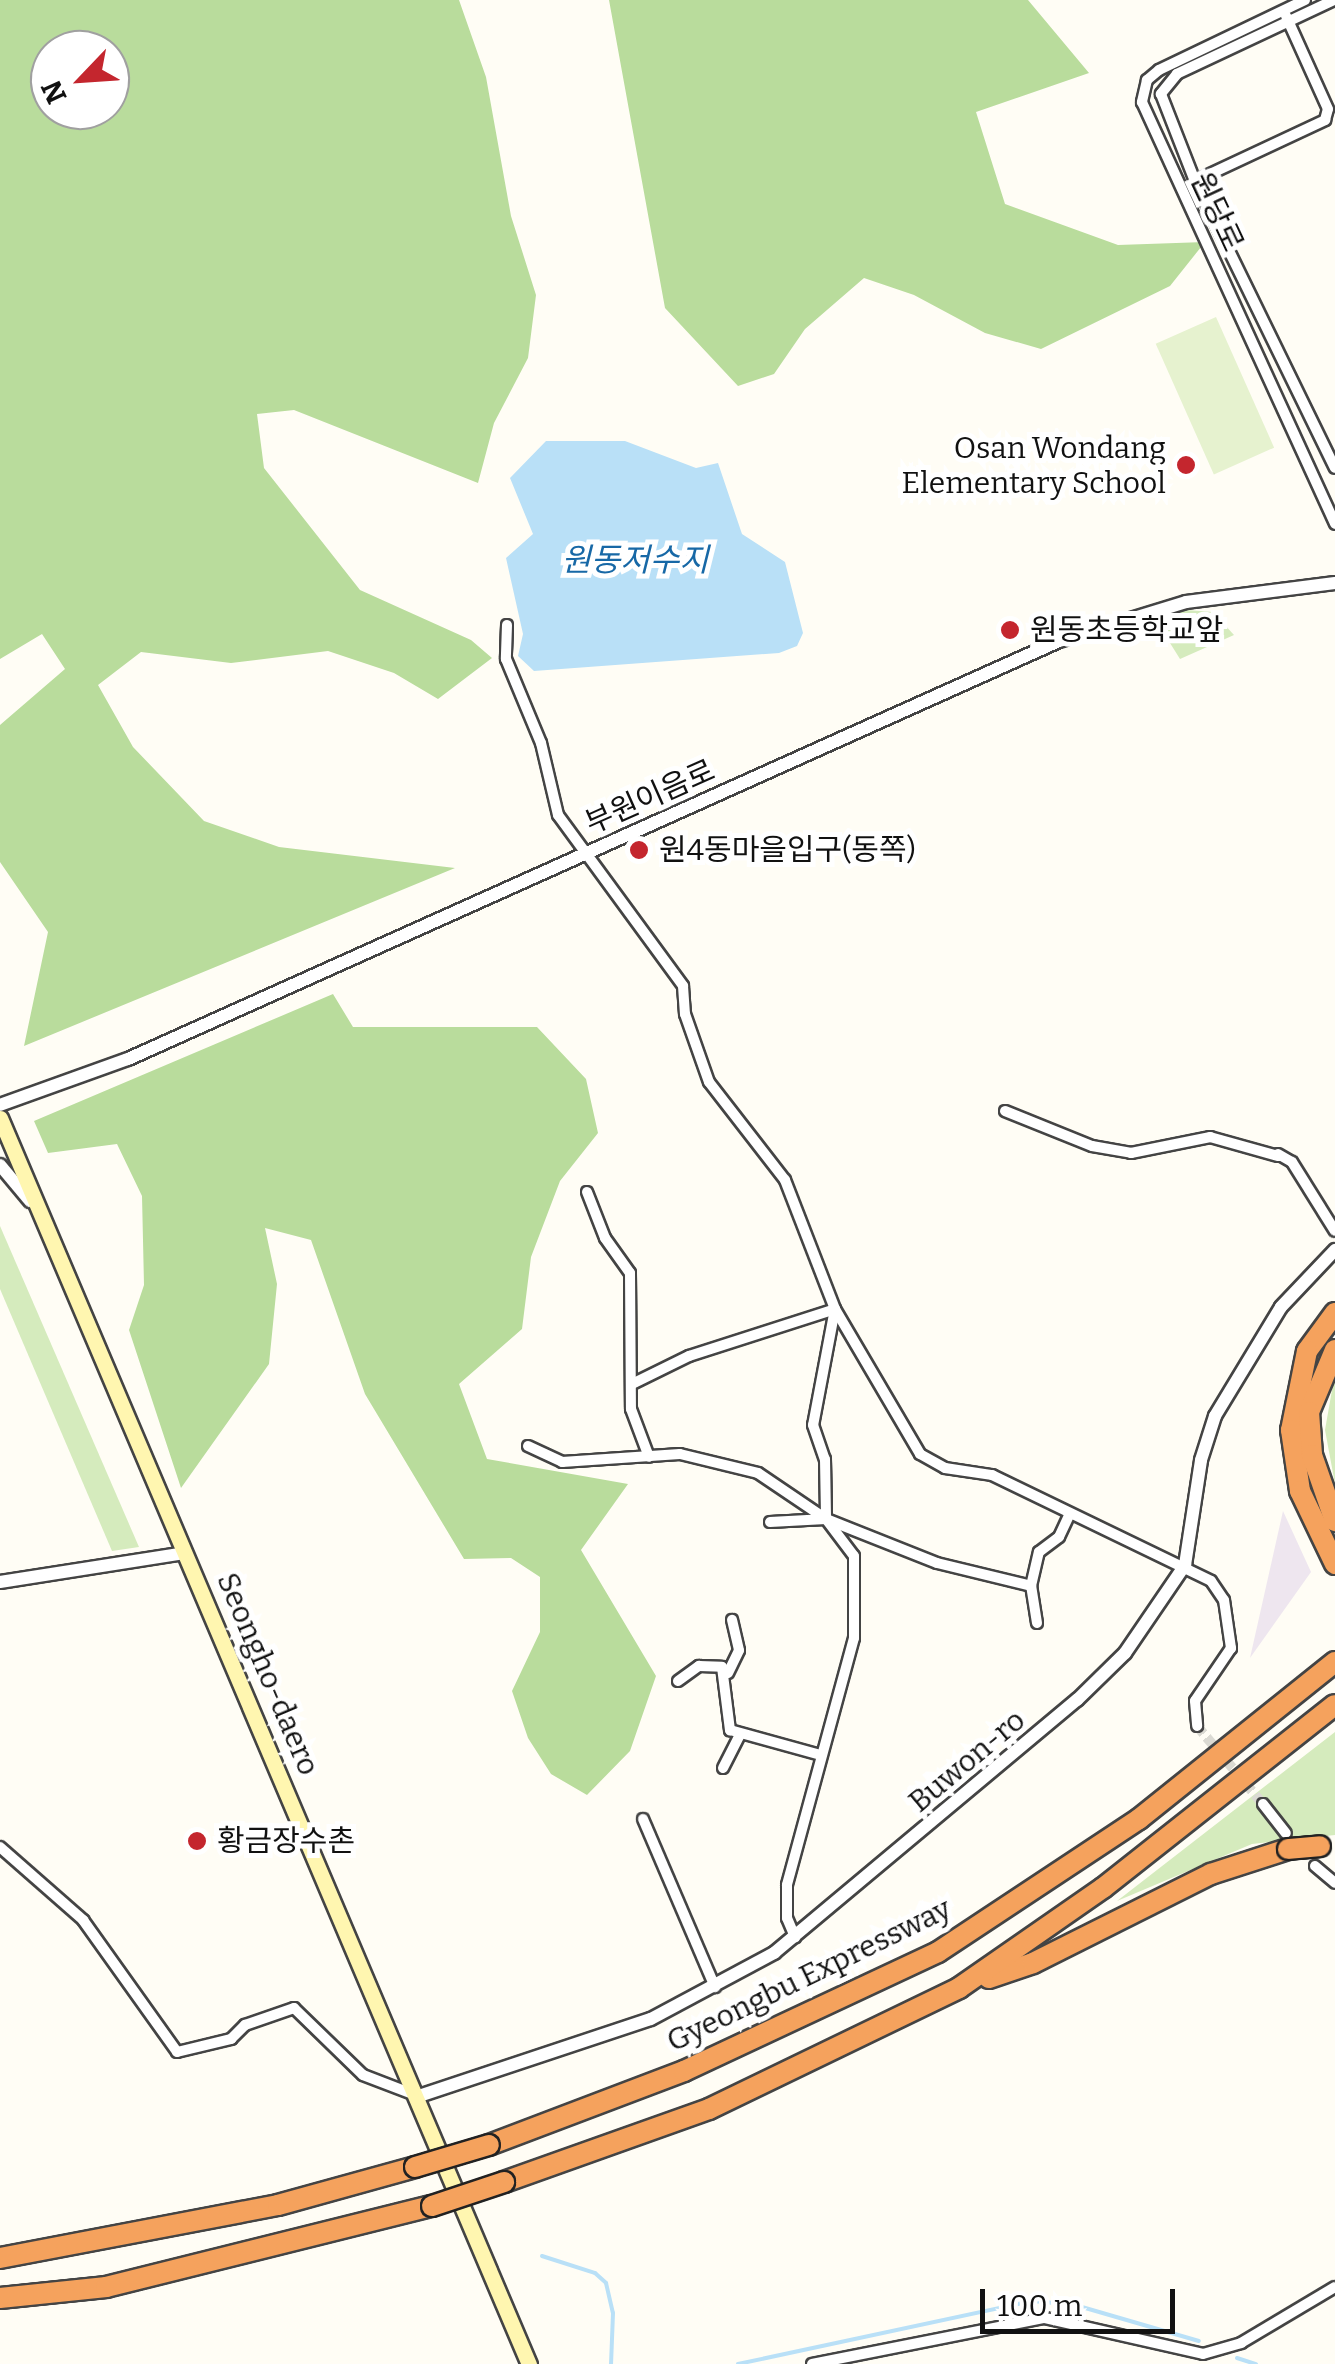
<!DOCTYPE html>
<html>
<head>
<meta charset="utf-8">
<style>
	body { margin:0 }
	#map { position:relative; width:1335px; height:2364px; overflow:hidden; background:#fffdf5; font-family:Bitter,"Noto Sans KR",serif }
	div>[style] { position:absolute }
	.industrial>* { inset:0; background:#eee6ef }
	.green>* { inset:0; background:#d5ebbd }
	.forest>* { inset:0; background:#b9dc9c }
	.pitch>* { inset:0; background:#e6f2cf; transform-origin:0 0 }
	.water>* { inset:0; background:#b9e0f7 }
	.stream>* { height:4px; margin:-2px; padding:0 2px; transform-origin:2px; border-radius:2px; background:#b9e0f7 }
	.minor-tunnel>* { height:10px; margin-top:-5px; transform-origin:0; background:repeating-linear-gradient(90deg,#dbdad3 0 10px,transparent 0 15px) }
	.roads { filter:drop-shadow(2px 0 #444) drop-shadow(-2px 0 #444) drop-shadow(0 2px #444) drop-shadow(0 -2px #444) }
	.minor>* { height:10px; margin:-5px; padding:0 5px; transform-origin:5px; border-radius:5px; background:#fff }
	.tertiary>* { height:12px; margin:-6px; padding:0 6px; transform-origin:6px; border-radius:6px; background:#fff }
	.secondary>* { height:15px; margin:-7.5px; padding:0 7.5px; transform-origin:7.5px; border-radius:7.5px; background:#fff6b0 }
	.motorway>* { height:20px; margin:-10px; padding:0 10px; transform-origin:10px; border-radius:10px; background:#f5a25d }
	.bridges { filter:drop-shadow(2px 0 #222) drop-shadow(-2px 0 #222) drop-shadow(0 2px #222) drop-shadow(0 -2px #222) }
	.motorway-bridge>* { height:20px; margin:-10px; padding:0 10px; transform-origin:10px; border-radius:10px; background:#f5a25d }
	.dots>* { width:28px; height:28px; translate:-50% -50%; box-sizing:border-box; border:5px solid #fff; border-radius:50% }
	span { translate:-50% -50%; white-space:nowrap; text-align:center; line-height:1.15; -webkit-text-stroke:10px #fff; paint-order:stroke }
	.street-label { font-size:30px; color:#111 }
	.poi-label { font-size:30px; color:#111 }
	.right { translate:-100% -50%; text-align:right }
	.left { translate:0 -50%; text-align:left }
	.water-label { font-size:32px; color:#1768a6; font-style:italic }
	.north { position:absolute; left:30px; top:30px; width:100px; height:100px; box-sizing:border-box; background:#fff; border:2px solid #a0a0a0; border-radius:50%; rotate:245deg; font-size:28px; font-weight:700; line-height:40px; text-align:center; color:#111 }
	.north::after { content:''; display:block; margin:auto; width:35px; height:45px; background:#c4262e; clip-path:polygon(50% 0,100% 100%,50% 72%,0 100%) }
	.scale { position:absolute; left:980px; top:2289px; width:195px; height:45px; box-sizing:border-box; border:5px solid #111; border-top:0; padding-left:12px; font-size:30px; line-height:35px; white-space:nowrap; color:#111; -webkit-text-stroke:8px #fff; paint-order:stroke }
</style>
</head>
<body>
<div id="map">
	<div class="industrial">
		<div style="clip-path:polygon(1283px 1511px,1311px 1572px,1250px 1658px)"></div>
	</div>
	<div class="green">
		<div style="clip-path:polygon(1186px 610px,1213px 612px,1234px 635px,1180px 659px,1155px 619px)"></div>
		<div style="clip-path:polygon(0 1226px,139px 1547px,112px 1551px,0 1289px)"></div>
		<div style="clip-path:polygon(1335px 1373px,1335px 1484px,1325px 1430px)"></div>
		<div style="clip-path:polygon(1335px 1732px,1335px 1835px,1252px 1844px,1117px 1901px)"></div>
	</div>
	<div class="forest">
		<div style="clip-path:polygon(evenodd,0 0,459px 0,486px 77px,511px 216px,536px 295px,528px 358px,494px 423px,478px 483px,294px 410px,257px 414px,264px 468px,360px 590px,471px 640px,492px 658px,438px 699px,394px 673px,328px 651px,231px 663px,141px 652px,98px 685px,133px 747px,204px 821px,279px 847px,455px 868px,24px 1046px,48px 932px,0 862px,0 725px,65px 669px,42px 634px,0 659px,0 0,50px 50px,110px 50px,110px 110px,50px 110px,50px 50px)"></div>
		<div style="clip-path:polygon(609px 0,1028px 0,1089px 73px,976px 112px,1005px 204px,1118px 245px,1205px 242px,1170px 286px,1041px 349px,985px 333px,914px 295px,864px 278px,805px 329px,774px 374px,738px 386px,665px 308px)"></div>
		<div style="clip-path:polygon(333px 994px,353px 1027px,537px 1027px,586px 1079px,598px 1133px,560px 1181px,531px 1257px,522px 1329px,459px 1384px,487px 1459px,628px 1484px,581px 1550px,656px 1676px,630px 1751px,587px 1795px,551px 1774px,528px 1738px,512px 1691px,540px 1632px,540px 1577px,511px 1558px,464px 1559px,365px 1394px,311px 1240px,265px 1228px,277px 1284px,269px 1364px,181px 1488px,129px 1330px,144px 1285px,142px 1196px,117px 1144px,48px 1153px,34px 1121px)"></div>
	</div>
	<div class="pitch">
		<div style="left:1216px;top:317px;width:143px;height:66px;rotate:66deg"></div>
	</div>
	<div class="water">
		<div style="clip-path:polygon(546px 441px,625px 441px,696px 468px,718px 463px,742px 534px,785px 562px,803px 633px,797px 646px,779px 653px,534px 671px,518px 656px,523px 634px,506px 558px,533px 534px,510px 478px)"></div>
	</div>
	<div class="stream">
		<div style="left:542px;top:2256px;width:56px;rotate:17.8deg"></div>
		<div style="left:595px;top:2273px;width:15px;rotate:42deg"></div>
		<div style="left:606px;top:2283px;width:31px;rotate:77deg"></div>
		<div style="left:613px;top:2313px;width:51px;rotate:92.2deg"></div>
		<div style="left:1237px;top:2358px;width:20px;rotate:18deg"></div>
		<div style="left:738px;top:2364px;width:302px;rotate:-12.1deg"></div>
		<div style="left:1033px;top:2301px;width:42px;rotate:5.4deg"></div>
		<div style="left:1075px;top:2305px;width:129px;rotate:16.2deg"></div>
	</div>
	<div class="minor-tunnel">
		<div style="left:1197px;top:1726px;width:102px;rotate:49.8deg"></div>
	</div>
	<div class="roads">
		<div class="minor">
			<div style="left:1305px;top:0;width:162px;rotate:154.4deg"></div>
			<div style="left:1159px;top:70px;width:16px;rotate:140deg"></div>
			<div style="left:1147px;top:80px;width:23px;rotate:103deg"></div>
			<div style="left:1142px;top:102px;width:464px;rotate:65.4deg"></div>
			<div style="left:1334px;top:0;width:174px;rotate:154.8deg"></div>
			<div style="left:1177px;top:74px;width:26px;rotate:129deg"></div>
			<div style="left:1161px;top:94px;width:93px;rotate:68.7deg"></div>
			<div style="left:1195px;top:181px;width:319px;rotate:64deg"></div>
			<div style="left:1195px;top:181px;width:144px;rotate:-25.1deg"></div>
			<div style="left:1325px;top:120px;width:11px;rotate:-75deg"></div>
			<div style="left:1328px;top:109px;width:102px;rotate:-114.3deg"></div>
			<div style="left:507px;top:625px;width:34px;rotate:92deg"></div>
			<div style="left:506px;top:659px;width:91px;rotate:67.4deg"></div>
			<div style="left:541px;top:743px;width:74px;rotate:76.7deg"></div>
			<div style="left:558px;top:815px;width:212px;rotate:53.8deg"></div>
			<div style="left:683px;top:986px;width:28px;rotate:86deg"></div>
			<div style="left:685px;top:1014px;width:72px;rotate:70.6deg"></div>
			<div style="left:709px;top:1082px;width:124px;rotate:52.2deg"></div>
			<div style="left:785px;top:1180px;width:138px;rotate:68.8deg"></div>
			<div style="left:835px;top:1309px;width:168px;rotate:59.6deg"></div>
			<div style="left:920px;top:1454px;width:29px;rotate:29deg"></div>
			<div style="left:945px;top:1468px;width:48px;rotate:8.5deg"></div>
			<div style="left:992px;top:1475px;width:243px;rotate:25.8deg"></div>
			<div style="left:1211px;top:1581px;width:23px;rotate:56deg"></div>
			<div style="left:1224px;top:1600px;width:49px;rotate:81.7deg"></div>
			<div style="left:1231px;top:1648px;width:64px;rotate:124.2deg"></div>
			<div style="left:1195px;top:1701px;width:25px;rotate:85deg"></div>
			<div style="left:1005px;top:1111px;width:94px;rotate:21.9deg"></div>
			<div style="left:1092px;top:1146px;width:40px;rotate:10deg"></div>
			<div style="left:1131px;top:1153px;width:81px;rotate:-11.4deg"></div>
			<div style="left:1210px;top:1137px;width:71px;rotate:15.6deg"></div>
			<div style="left:1278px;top:1154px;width:16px;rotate:30deg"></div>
			<div style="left:1292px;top:1162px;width:81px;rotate:58.1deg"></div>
			<div style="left:587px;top:1192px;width:49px;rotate:68.6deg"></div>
			<div style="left:605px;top:1238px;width:43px;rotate:54.5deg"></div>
			<div style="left:630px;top:1273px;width:136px;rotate:89.6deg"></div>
			<div style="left:631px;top:1409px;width:51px;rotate:69.4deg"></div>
			<div style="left:632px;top:1384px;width:64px;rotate:-26.2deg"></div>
			<div style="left:689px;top:1356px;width:153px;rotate:-17.8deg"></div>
			<div style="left:835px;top:1309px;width:118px;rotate:100.7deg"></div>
			<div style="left:813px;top:1425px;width:36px;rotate:71deg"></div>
			<div style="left:825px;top:1459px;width:60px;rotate:89deg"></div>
			<div style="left:528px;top:1446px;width:38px;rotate:25deg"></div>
			<div style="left:562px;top:1462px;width:118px;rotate:-3.9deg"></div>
			<div style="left:680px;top:1454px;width:80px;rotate:13.7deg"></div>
			<div style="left:758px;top:1473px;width:82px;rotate:34.1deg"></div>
			<div style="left:826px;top:1519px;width:46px;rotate:52.9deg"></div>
			<div style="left:854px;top:1556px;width:82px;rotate:90deg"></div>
			<div style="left:854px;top:1638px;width:256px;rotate:105.2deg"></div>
			<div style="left:787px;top:1885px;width:33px;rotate:90deg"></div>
			<div style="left:787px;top:1918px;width:21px;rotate:67deg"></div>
			<div style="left:770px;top:1522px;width:56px;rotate:-3.1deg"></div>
			<div style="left:826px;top:1519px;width:119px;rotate:21.6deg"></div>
			<div style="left:937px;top:1563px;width:97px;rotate:13.7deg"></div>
			<div style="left:1037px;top:1623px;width:37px;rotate:-99deg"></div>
			<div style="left:1031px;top:1586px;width:35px;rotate:-77deg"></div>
			<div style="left:1039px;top:1552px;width:25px;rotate:-37deg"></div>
			<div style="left:1059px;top:1537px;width:23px;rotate:-65deg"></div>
			<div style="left:728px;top:1673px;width:25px;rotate:-64deg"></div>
			<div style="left:739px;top:1650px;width:31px;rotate:-103deg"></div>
			<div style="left:678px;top:1681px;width:26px;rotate:-36deg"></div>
			<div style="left:699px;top:1666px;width:23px;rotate:2deg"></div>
			<div style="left:722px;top:1667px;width:64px;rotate:82.8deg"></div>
			<div style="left:730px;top:1730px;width:94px;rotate:15.4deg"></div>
			<div style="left:723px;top:1768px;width:37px;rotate:-63deg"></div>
			<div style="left:1263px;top:1804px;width:37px;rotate:52deg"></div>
			<div style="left:643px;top:1819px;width:183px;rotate:66.8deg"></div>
			<div style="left:0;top:1847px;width:111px;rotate:41.3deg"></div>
			<div style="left:83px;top:1920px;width:162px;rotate:54.5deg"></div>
			<div style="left:177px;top:2052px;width:56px;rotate:-13.5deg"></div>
			<div style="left:231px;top:2039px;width:20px;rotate:-45deg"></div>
			<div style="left:245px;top:2025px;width:52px;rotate:-19.1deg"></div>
			<div style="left:294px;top:2008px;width:96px;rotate:44.2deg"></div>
			<div style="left:363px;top:2075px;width:59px;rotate:20.9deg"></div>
			<div style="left:1315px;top:1866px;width:26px;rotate:40deg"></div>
			<div style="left:812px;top:2364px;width:237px;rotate:-11.2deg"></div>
			<div style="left:1045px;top:2318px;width:162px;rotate:12.8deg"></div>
			<div style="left:1203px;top:2354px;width:40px;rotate:-16deg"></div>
			<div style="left:1241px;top:2343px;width:109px;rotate:-30.8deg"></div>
		</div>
		<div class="tertiary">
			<div style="left:0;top:1105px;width:136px;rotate:-19.8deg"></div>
			<div style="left:128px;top:1059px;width:1021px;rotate:-24.18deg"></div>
			<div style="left:1059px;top:641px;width:133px;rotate:-17.1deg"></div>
			<div style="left:1186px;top:602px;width:150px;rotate:-7.3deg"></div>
			<div style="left:0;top:1165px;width:47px;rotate:50.2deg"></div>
			<div style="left:0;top:1582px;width:188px;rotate:-8.9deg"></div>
			<div style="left:419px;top:2096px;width:244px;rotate:-18.4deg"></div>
			<div style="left:651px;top:2019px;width:140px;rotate:-28.2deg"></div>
			<div style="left:774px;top:1953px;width:395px;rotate:-39.9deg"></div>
			<div style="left:1077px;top:1700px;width:67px;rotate:-44.4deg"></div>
			<div style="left:1125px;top:1653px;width:107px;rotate:-55.7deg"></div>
			<div style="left:1185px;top:1565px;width:106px;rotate:-81.3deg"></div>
			<div style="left:1201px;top:1460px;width:46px;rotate:-72.3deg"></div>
			<div style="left:1215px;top:1416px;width:127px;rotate:-58.8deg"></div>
			<div style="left:1281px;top:1307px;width:79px;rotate:-46.5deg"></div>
		</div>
		<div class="secondary">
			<div style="left:0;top:1118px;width:1354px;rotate:67deg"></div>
		</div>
		<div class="motorway">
			<div style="left:1335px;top:1313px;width:47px;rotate:126.4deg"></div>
			<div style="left:1307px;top:1351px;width:81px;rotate:101.4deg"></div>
			<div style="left:1291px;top:1430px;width:62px;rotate:81.6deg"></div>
			<div style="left:1300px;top:1491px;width:81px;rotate:64.4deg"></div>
			<div style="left:1335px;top:1350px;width:67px;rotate:112.8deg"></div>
			<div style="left:1309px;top:1412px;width:43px;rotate:86deg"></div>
			<div style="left:1312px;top:1455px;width:70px;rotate:70.8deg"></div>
			<div style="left:989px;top:1978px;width:46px;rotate:-18.8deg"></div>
			<div style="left:1033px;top:1963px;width:199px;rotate:-26.6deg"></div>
			<div style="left:1211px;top:1874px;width:81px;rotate:-18deg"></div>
			<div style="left:489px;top:2145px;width:209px;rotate:-20.8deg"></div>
			<div style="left:684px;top:2071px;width:280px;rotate:-25.1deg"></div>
			<div style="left:938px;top:1952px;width:241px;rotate:-33.5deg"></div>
			<div style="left:1139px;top:1819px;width:251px;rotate:-38.7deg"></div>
			<div style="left:504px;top:2182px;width:218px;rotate:-19.6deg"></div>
			<div style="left:709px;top:2109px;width:278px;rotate:-25.8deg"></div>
			<div style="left:959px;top:1988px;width:175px;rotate:-34.8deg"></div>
			<div style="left:1103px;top:1888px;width:295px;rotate:-38.3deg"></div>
			<div style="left:0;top:2258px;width:283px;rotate:-10.8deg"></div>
			<div style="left:278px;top:2205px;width:142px;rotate:-15.5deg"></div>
			<div style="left:0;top:2298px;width:107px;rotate:-5.9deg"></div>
			<div style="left:106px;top:2287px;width:336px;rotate:-14deg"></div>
		</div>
	</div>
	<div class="bridges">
		<div class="motorway-bridge">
			<div style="left:1288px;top:1849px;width:32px;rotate:-5deg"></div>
			<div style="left:415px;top:2167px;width:77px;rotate:-16.6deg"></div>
			<div style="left:432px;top:2206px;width:76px;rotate:-18.4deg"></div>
		</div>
	</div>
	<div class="dots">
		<div style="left:1186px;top:465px;background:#c4262e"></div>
		<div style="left:1010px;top:630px;background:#c4262e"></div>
		<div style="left:639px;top:850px;background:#c4262e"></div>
		<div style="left:197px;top:1841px;background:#c4262e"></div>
	</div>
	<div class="street-label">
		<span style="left:1217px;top:212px;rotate:65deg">원당로</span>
		<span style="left:650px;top:797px;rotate:-24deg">부원이음로</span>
		<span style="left:268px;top:1674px;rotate:67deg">Seongho-daero</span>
		<span style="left:967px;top:1761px;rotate:-40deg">Buwon-ro</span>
		<span style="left:809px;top:1975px;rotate:-26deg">Gyeongbu Expressway</span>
	</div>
	<div class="poi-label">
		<span class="right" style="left:1166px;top:465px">Osan Wondang<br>Elementary School</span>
		<span class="left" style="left:1030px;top:630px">원동초등학교앞</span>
		<span class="left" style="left:659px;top:850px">원4동마을입구(동쪽)</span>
		<span class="left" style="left:217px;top:1841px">황금장수촌</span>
	</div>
	<div class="water-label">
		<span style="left:635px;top:560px">원동저수지</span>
	</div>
	<div class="north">N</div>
	<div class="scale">100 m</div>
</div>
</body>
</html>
